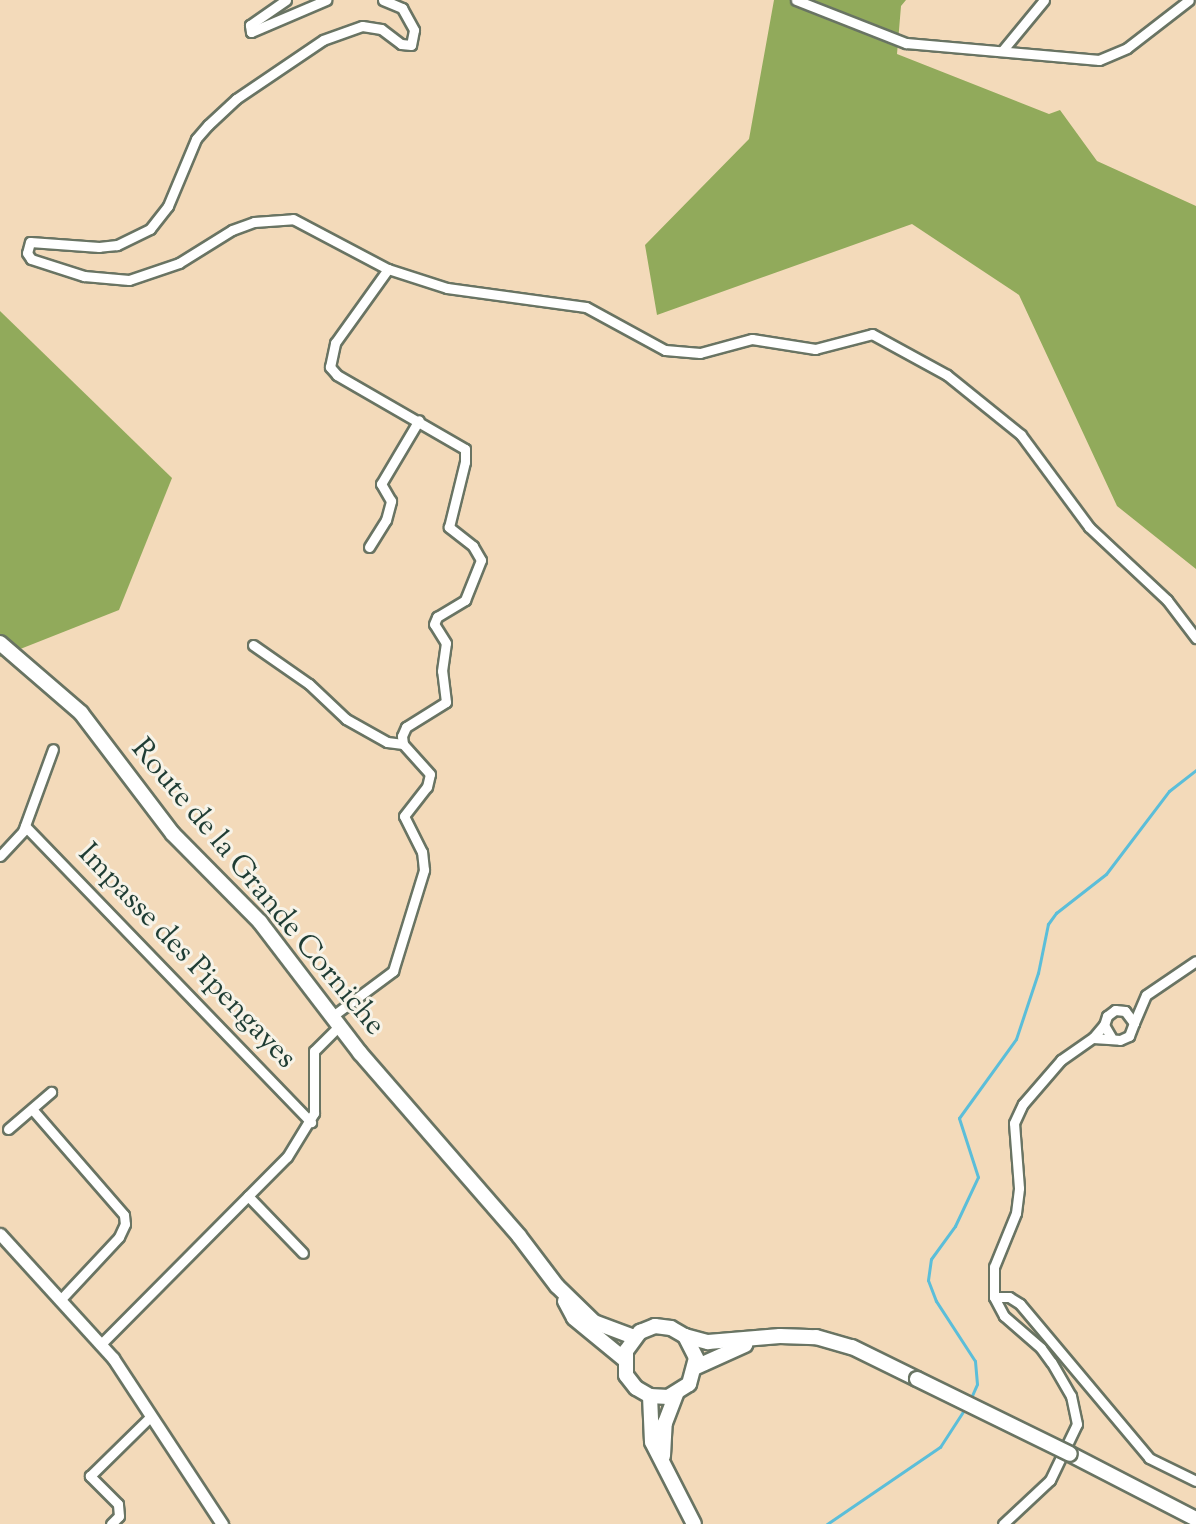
<!DOCTYPE html>
<html>
<head>
<meta charset="utf-8">
<style>
	body { margin:0 }
	#map { position:relative; width:1196px; height:1524px; overflow:hidden; background:#f3daba; font-family:"Sorts Mill Goudy",serif }
	div>[style] { position:absolute }
	.forest>* { inset:0; background:#91aa5b }
	.stream>* { height:3px; margin:-1.5px; padding:0 1.5px; transform-origin:1.5px; border-radius:1.5px; background:#5bbed9 }
	.roads { filter:drop-shadow(2px 0 #697463) drop-shadow(-2px 0 #697463) drop-shadow(0 2px #697463) drop-shadow(0 -2px #697463) }
	.minor>* { height:9px; margin:-4.5px; padding:0 4.5px; transform-origin:4.5px; border-radius:4.5px; background:#fff }
	.tertiary>* { height:11px; margin:-5.5px; padding:0 5.5px; transform-origin:5.5px; border-radius:5.5px; background:#fff }
	.primary>* { height:14px; margin:-7px; padding:0 7px; transform-origin:7px; border-radius:7px; background:#fff }
	.bridges { filter:drop-shadow(2px 0 #697463) drop-shadow(-2px 0 #697463) drop-shadow(0 2px #697463) drop-shadow(0 -2px #697463) }
	.primary-bridge>* { height:14px; margin:-7px; padding:0 7px; transform-origin:7px; border-radius:7px; background:#fff }
	span { translate:-50% -50%; white-space:nowrap; text-align:center; line-height:1.15; -webkit-text-stroke:6px #f7f3e8; paint-order:stroke }
	.street-label { font-size:30px; color:#1f3d34 }
</style>
</head>
<body>
<div id="map">
	<div class="forest">
		<div style="clip-path:polygon(774px 0,906px 0,901px 6px,897px 54px,1049px 114px,1060px 110px,1097px 161px,1196px 206px,1196px 569px,1117px 506px,1019px 295px,912px 224px,657px 315px,645px 245px,749px 139px)"></div>
		<div style="clip-path:polygon(0 311px,172px 478px,119px 610px,0 657px)"></div>
	</div>
	<div class="stream">
		<div style="left:970px;top:1400px;width:17px;rotate:-66deg"></div>
		<div style="left:977px;top:1384px;width:23px;rotate:-95deg"></div>
		<div style="left:975px;top:1361px;width:72px;rotate:-123deg"></div>
		<div style="left:936px;top:1301px;width:22px;rotate:-111deg"></div>
		<div style="left:928px;top:1280px;width:21px;rotate:-82deg"></div>
		<div style="left:931px;top:1259px;width:41px;rotate:-54deg"></div>
		<div style="left:955px;top:1226px;width:54px;rotate:-64.9deg"></div>
		<div style="left:978px;top:1177px;width:62px;rotate:-107.9deg"></div>
		<div style="left:959px;top:1118px;width:97px;rotate:-54.2deg"></div>
		<div style="left:1016px;top:1039px;width:70px;rotate:-71.6deg"></div>
		<div style="left:1038px;top:973px;width:50px;rotate:-78.5deg"></div>
		<div style="left:1048px;top:924px;width:14px;rotate:-54deg"></div>
		<div style="left:1056px;top:913px;width:63px;rotate:-38deg"></div>
		<div style="left:1106px;top:874px;width:104px;rotate:-52.8deg"></div>
		<div style="left:1169px;top:791px;width:34px;rotate:-38deg"></div>
		<div style="left:827px;top:1524px;width:137px;rotate:-34.3deg"></div>
		<div style="left:940px;top:1447px;width:48px;rotate:-57deg"></div>
	</div>
	<div class="roads">
		<div class="minor">
			<div style="left:286px;top:0;width:44px;rotate:145.2deg"></div>
			<div style="left:250px;top:25px;width:7px;rotate:82deg"></div>
			<div style="left:251px;top:32px;width:82px;rotate:-23.1deg"></div>
			<div style="left:383px;top:0;width:21px;rotate:23deg"></div>
			<div style="left:402px;top:8px;width:25px;rotate:61deg"></div>
			<div style="left:414px;top:30px;width:15px;rotate:101deg"></div>
			<div style="left:411px;top:45px;width:10px;rotate:-174deg"></div>
			<div style="left:401px;top:44px;width:25px;rotate:-143deg"></div>
			<div style="left:381px;top:29px;width:19px;rotate:-171deg"></div>
			<div style="left:362px;top:26px;width:41px;rotate:160.3deg"></div>
			<div style="left:323px;top:40px;width:105px;rotate:145.9deg"></div>
			<div style="left:236px;top:99px;width:38px;rotate:137deg"></div>
			<div style="left:208px;top:125px;width:18px;rotate:131deg"></div>
			<div style="left:196px;top:139px;width:73px;rotate:112.7deg"></div>
			<div style="left:168px;top:206px;width:29px;rotate:128deg"></div>
			<div style="left:150px;top:229px;width:37px;rotate:154deg"></div>
			<div style="left:117px;top:245px;width:18px;rotate:174deg"></div>
			<div style="left:99px;top:247px;width:69px;rotate:-175.9deg"></div>
			<div style="left:30px;top:242px;width:11px;rotate:105deg"></div>
			<div style="left:27px;top:253px;width:7px;rotate:56deg"></div>
			<div style="left:31px;top:259px;width:56px;rotate:17.8deg"></div>
			<div style="left:84px;top:276px;width:45px;rotate:5.1deg"></div>
			<div style="left:129px;top:280px;width:53px;rotate:-18.8deg"></div>
			<div style="left:179px;top:263px;width:62px;rotate:-31.9deg"></div>
			<div style="left:232px;top:230px;width:23px;rotate:-20deg"></div>
			<div style="left:254px;top:222px;width:39px;rotate:-4deg"></div>
			<div style="left:293px;top:219px;width:107px;rotate:27.8deg"></div>
			<div style="left:388px;top:269px;width:62px;rotate:17.9deg"></div>
			<div style="left:447px;top:288px;width:140px;rotate:7.8deg"></div>
			<div style="left:586px;top:307px;width:90px;rotate:28.6deg"></div>
			<div style="left:665px;top:350px;width:35px;rotate:5deg"></div>
			<div style="left:700px;top:353px;width:54px;rotate:-15.1deg"></div>
			<div style="left:752px;top:339px;width:64px;rotate:9deg"></div>
			<div style="left:815px;top:349px;width:59px;rotate:-14.7deg"></div>
			<div style="left:872px;top:334px;width:85px;rotate:28.7deg"></div>
			<div style="left:947px;top:375px;width:95px;rotate:39deg"></div>
			<div style="left:1021px;top:435px;width:114px;rotate:53.5deg"></div>
			<div style="left:1089px;top:527px;width:107px;rotate:43.1deg"></div>
			<div style="left:1167px;top:600px;width:48px;rotate:52.7deg"></div>
			<div style="left:796px;top:0;width:118px;rotate:21.4deg"></div>
			<div style="left:906px;top:43px;width:194px;rotate:5deg"></div>
			<div style="left:1099px;top:60px;width:30px;rotate:-23deg"></div>
			<div style="left:1127px;top:48px;width:78px;rotate:-37.7deg"></div>
			<div style="left:1002px;top:51px;width:66px;rotate:-50.5deg"></div>
			<div style="left:369px;top:547px;width:32px;rotate:-58deg"></div>
			<div style="left:386px;top:520px;width:20px;rotate:-75deg"></div>
			<div style="left:391px;top:501px;width:20px;rotate:-120deg"></div>
			<div style="left:381px;top:484px;width:74px;rotate:-59.3deg"></div>
			<div style="left:253px;top:645px;width:68px;rotate:34.9deg"></div>
			<div style="left:309px;top:684px;width:51px;rotate:43.4deg"></div>
			<div style="left:346px;top:719px;width:47px;rotate:29.3deg"></div>
			<div style="left:387px;top:742px;width:16px;rotate:7deg"></div>
			<div style="left:25px;top:826px;width:412px;rotate:46deg"></div>
			<div style="left:0;top:856px;width:34px;rotate:-47deg"></div>
			<div style="left:23px;top:831px;width:87px;rotate:-69.9deg"></div>
			<div style="left:334px;top:1015px;width:74px;rotate:-36.7deg"></div>
			<div style="left:393px;top:971px;width:106px;rotate:-72.9deg"></div>
			<div style="left:424px;top:870px;width:18px;rotate:-96deg"></div>
			<div style="left:422px;top:852px;width:40px;rotate:-116.6deg"></div>
			<div style="left:404px;top:816px;width:37px;rotate:-52deg"></div>
			<div style="left:427px;top:787px;width:13px;rotate:-77deg"></div>
			<div style="left:430px;top:774px;width:40px;rotate:-132deg"></div>
			<div style="left:403px;top:744px;width:8px;rotate:-97deg"></div>
			<div style="left:402px;top:736px;width:10px;rotate:-66deg"></div>
			<div style="left:406px;top:727px;width:47px;rotate:-32deg"></div>
			<div style="left:446px;top:702px;width:31px;rotate:-97deg"></div>
			<div style="left:442px;top:671px;width:28px;rotate:-82deg"></div>
			<div style="left:446px;top:643px;width:22px;rotate:-122deg"></div>
			<div style="left:434px;top:624px;width:8px;rotate:-67deg"></div>
			<div style="left:437px;top:617px;width:33px;rotate:-31deg"></div>
			<div style="left:465px;top:600px;width:43px;rotate:-68.2deg"></div>
			<div style="left:481px;top:560px;width:16px;rotate:-120deg"></div>
			<div style="left:473px;top:546px;width:31px;rotate:-142deg"></div>
			<div style="left:449px;top:527px;width:67px;rotate:-76.2deg"></div>
			<div style="left:465px;top:462px;width:13px;rotate:-90deg"></div>
			<div style="left:465px;top:449px;width:148px;rotate:-150deg"></div>
			<div style="left:337px;top:375px;width:11px;rotate:-131deg"></div>
			<div style="left:330px;top:367px;width:25px;rotate:-78deg"></div>
			<div style="left:335px;top:343px;width:91px;rotate:-54.4deg"></div>
			<div style="left:1134px;top:1023px;width:30px;rotate:-67deg"></div>
			<div style="left:1146px;top:995px;width:60px;rotate:-34.2deg"></div>
			<div style="left:1093px;top:1038px;width:27px;rotate:4deg"></div>
			<div style="left:1120px;top:1040px;width:10px;rotate:-24deg"></div>
			<div style="left:1129px;top:1036px;width:14px;rotate:-69deg"></div>
			<div style="left:1134px;top:1023px;width:15px;rotate:-127deg"></div>
			<div style="left:1125px;top:1011px;width:10px;rotate:-174deg"></div>
			<div style="left:1115px;top:1010px;width:10px;rotate:143deg"></div>
			<div style="left:1107px;top:1016px;width:9px;rotate:108deg"></div>
			<div style="left:1104px;top:1025px;width:14px;rotate:60deg"></div>
			<div style="left:32px;top:1109px;width:140px;rotate:49deg"></div>
			<div style="left:124px;top:1215px;width:9px;rotate:84deg"></div>
			<div style="left:125px;top:1224px;width:14px;rotate:115deg"></div>
			<div style="left:119px;top:1237px;width:85px;rotate:133.1deg"></div>
			<div style="left:8px;top:1129px;width:57px;rotate:-40.7deg"></div>
			<div style="left:248px;top:1196px;width:79px;rotate:46deg"></div>
			<div style="left:994px;top:1297px;width:15px"></div>
			<div style="left:1009px;top:1297px;width:13px;rotate:32deg"></div>
			<div style="left:1020px;top:1304px;width:201px;rotate:50deg"></div>
			<div style="left:1149px;top:1458px;width:52px;rotate:26.1deg"></div>
			<div style="left:102px;top:1343px;width:262px;rotate:-45.2deg"></div>
			<div style="left:287px;top:1157px;width:52px;rotate:-58.5deg"></div>
			<div style="left:314px;top:1113px;width:62px;rotate:-90deg"></div>
			<div style="left:314px;top:1051px;width:37px;rotate:-45deg"></div>
			<div style="left:111px;top:1524px;width:11px;rotate:-45deg"></div>
			<div style="left:119px;top:1516px;width:12px;rotate:-95deg"></div>
			<div style="left:118px;top:1504px;width:40px;rotate:-135deg"></div>
			<div style="left:90px;top:1476px;width:84px;rotate:-44.5deg"></div>
			<div style="left:1003px;top:1524px;width:64px;rotate:-43.1deg"></div>
			<div style="left:1050px;top:1480px;width:62px;rotate:-64.3deg"></div>
			<div style="left:1077px;top:1424px;width:29px;rotate:-102deg"></div>
			<div style="left:1071px;top:1396px;width:39px;rotate:-120deg"></div>
			<div style="left:1051px;top:1362px;width:17px;rotate:-126deg"></div>
			<div style="left:1041px;top:1348px;width:49px;rotate:-139.1deg"></div>
			<div style="left:1004px;top:1316px;width:21px;rotate:-118deg"></div>
			<div style="left:994px;top:1297px;width:30px;rotate:-90deg"></div>
			<div style="left:994px;top:1267px;width:58px;rotate:-67.8deg"></div>
			<div style="left:1016px;top:1213px;width:25px;rotate:-83deg"></div>
			<div style="left:1019px;top:1188px;width:65px;rotate:-94.4deg"></div>
			<div style="left:1014px;top:1123px;width:21px;rotate:-65deg"></div>
			<div style="left:1023px;top:1104px;width:58px;rotate:-49.2deg"></div>
			<div style="left:1061px;top:1060px;width:39px;rotate:-35deg"></div>
			<div style="left:1093px;top:1038px;width:17px;rotate:-50deg"></div>
		</div>
		<div class="tertiary">
			<div style="left:0;top:1234px;width:168px;rotate:47.7deg"></div>
			<div style="left:113px;top:1358px;width:199px;rotate:56.7deg"></div>
		</div>
		<div class="primary">
			<div style="left:0;top:643px;width:107px;rotate:40.8deg"></div>
			<div style="left:81px;top:713px;width:152px;rotate:52.8deg"></div>
			<div style="left:173px;top:834px;width:124px;rotate:45.3deg"></div>
			<div style="left:260px;top:922px;width:165px;rotate:52.6deg"></div>
			<div style="left:360px;top:1053px;width:242px;rotate:49deg"></div>
			<div style="left:519px;top:1236px;width:63px;rotate:52.8deg"></div>
			<div style="left:557px;top:1286px;width:52px;rotate:44.2deg"></div>
			<div style="left:594px;top:1322px;width:43px;rotate:20.6deg"></div>
			<div style="left:565px;top:1301px;width:19px;rotate:62deg"></div>
			<div style="left:574px;top:1318px;width:65px;rotate:39.4deg"></div>
			<div style="left:685px;top:1336px;width:25px;rotate:63deg"></div>
			<div style="left:696px;top:1358px;width:27px;rotate:105deg"></div>
			<div style="left:689px;top:1384px;width:25px;rotate:148deg"></div>
			<div style="left:668px;top:1397px;width:18px;rotate:-177deg"></div>
			<div style="left:650px;top:1396px;width:16px;rotate:-150deg"></div>
			<div style="left:636px;top:1388px;width:16px;rotate:-128deg"></div>
			<div style="left:626px;top:1375px;width:24px;rotate:-90deg"></div>
			<div style="left:626px;top:1351px;width:24px;rotate:-54deg"></div>
			<div style="left:640px;top:1332px;width:16px;rotate:-22deg"></div>
			<div style="left:655px;top:1326px;width:16px;rotate:7deg"></div>
			<div style="left:671px;top:1328px;width:16px;rotate:30deg"></div>
			<div style="left:685px;top:1336px;width:24px;rotate:15deg"></div>
			<div style="left:708px;top:1342px;width:72px;rotate:-4.8deg"></div>
			<div style="left:780px;top:1336px;width:36px;rotate:2deg"></div>
			<div style="left:816px;top:1337px;width:37px;rotate:16deg"></div>
			<div style="left:852px;top:1347px;width:72px;rotate:26.2deg"></div>
			<div style="left:696px;top:1367px;width:54px;rotate:-24.2deg"></div>
			<div style="left:650px;top:1396px;width:46px;rotate:87.5deg"></div>
			<div style="left:652px;top:1442px;width:92px;rotate:62.9deg"></div>
			<div style="left:1070px;top:1454px;width:142px;rotate:27.3deg"></div>
			<div style="left:663px;top:1456px;width:33px;rotate:-87deg"></div>
			<div style="left:665px;top:1423px;width:31px;rotate:-69deg"></div>
		</div>
	</div>
	<div class="bridges">
		<div class="primary-bridge">
			<div style="left:917px;top:1379px;width:170px;rotate:26.1deg"></div>
		</div>
	</div>
	<div class="street-label">
		<span style="left:257px;top:888px;rotate:50deg">Route de la Grande Corniche</span>
		<span style="left:186px;top:957px;rotate:46deg">Impasse des Pipengayes</span>
	</div>
</div>
</body>
</html>
